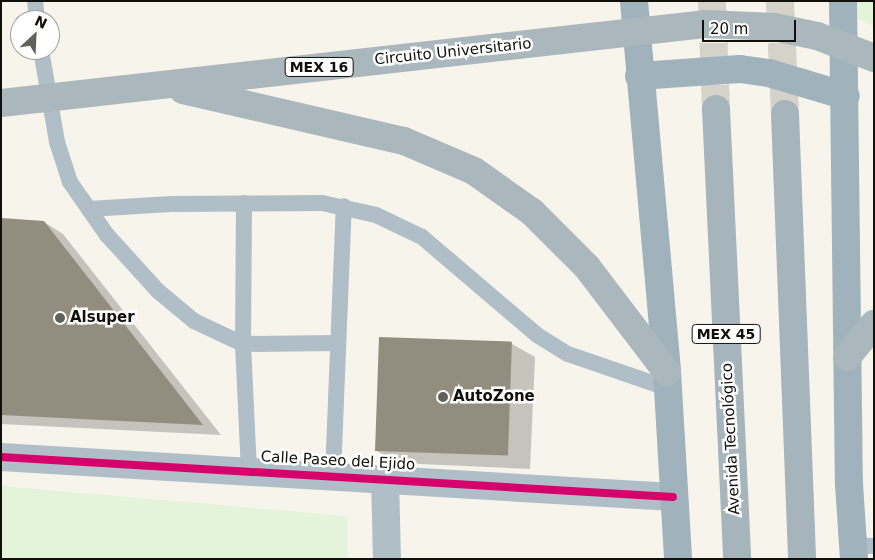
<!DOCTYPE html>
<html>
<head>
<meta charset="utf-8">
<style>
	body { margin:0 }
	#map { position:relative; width:875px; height:560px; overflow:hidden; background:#f7f4ec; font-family:"DejaVu Sans",sans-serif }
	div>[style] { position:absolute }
	.green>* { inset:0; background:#e3f4da }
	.shadow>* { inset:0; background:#0003 }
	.building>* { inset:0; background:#928d7f; transform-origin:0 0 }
	.primary-tunnel>* { height:28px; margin-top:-14px; transform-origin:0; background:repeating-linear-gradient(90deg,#d5d2ca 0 28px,transparent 0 42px) }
	.service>* { height:16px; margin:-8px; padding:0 8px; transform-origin:8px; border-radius:8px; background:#b0bec7 }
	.minor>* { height:28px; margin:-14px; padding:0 14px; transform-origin:14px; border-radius:14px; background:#b0bec7 }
	.secondary>* { height:28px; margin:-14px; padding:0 14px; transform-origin:14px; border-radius:14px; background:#a0b3bc }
	.primary>* { height:28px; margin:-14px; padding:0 14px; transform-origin:14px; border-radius:14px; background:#a6b5bc }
	.trunk>* { height:28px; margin:-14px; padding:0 14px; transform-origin:14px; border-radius:14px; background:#aab7bc }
	.cycleway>* { height:8px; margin:-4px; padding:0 4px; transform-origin:4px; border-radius:4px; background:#d6006c }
	.dots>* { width:14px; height:14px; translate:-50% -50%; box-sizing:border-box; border:2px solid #fff; border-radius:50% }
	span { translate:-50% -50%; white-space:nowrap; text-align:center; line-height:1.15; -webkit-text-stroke:5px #fff; paint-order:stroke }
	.shield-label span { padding:1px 4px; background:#fff; border:1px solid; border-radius:4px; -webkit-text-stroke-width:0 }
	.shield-label { font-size:14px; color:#12100c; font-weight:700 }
	.street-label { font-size:15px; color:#12100c }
	.poi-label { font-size:15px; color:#12100c; font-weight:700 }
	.left { translate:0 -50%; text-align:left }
	.frame { position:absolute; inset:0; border:2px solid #12100c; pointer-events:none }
	.north { position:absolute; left:10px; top:10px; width:50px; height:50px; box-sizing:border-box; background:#fff; border:1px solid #a09f9e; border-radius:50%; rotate:25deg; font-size:14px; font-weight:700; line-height:20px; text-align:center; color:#12100c }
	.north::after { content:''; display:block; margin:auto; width:18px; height:22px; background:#62605a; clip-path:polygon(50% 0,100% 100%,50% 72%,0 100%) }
	.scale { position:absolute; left:702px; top:20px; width:94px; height:22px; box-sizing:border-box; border:2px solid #12100c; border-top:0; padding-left:6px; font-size:15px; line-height:18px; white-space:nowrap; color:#12100c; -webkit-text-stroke:4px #fff; paint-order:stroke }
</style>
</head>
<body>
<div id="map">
	<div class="green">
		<div style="clip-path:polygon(857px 1px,874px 1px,874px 26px,858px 19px)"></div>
		<div style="clip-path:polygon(1px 486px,347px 516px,348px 559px,1px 559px)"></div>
	</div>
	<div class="shadow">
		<div style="clip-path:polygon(1px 220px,44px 222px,63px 234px,221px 435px,1px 424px)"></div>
		<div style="clip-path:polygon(512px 344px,535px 357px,530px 469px,398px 463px,375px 450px)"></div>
	</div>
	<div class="building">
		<div style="clip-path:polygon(1px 218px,44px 221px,203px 425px,1px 415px)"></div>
		<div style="left:379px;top:337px;width:133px;height:114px;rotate:2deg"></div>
	</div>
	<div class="primary-tunnel">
		<div style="left:712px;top:1px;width:108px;rotate:87.9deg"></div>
		<div style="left:780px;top:1px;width:113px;rotate:87.5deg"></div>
	</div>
	<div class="service">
		<div style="left:35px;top:1px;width:19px;rotate:84deg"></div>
		<div style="left:41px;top:50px;width:93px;rotate:80.1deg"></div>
		<div style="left:57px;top:142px;width:42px;rotate:72deg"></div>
		<div style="left:70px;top:182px;width:65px;rotate:55.1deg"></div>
		<div style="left:107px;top:235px;width:76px;rotate:47.7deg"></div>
		<div style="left:158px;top:291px;width:47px;rotate:39.8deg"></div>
		<div style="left:194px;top:321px;width:54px;rotate:25.1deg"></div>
		<div style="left:243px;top:344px;width:126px;rotate:87.3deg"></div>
		<div style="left:244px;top:203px;width:141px;rotate:90.4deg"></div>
		<div style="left:243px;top:344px;width:95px;rotate:-0.6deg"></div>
		<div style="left:89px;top:209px;width:82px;rotate:-3.5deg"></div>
		<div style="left:171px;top:204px;width:151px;rotate:-0.4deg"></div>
		<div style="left:322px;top:203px;width:55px;rotate:12.5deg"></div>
		<div style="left:376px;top:215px;width:51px;rotate:25.6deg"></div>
		<div style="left:422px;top:237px;width:151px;rotate:40.4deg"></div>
		<div style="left:537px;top:335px;width:36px;rotate:32deg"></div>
		<div style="left:568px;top:354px;width:105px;rotate:19deg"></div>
		<div style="left:333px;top:475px;width:269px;rotate:-87.7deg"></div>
		<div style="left:853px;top:545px;width:21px;rotate:3deg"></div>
	</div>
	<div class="minor">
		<div style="left:1px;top:457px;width:673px;rotate:3.41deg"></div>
		<div style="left:385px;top:478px;width:81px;rotate:88.6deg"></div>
	</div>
	<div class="secondary">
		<div style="left:634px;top:1px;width:372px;rotate:84.9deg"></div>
		<div style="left:667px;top:372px;width:187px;rotate:86.6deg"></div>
		<div style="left:843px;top:1px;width:483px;rotate:89.3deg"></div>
		<div style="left:849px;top:484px;width:75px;rotate:86.2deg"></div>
		<div style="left:639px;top:76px;width:101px;rotate:-4deg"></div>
		<div style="left:740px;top:69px;width:29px;rotate:8deg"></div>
		<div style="left:769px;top:73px;width:80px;rotate:16.6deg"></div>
	</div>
	<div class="primary">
		<div style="left:716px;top:109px;width:450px;rotate:87.3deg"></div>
		<div style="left:785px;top:114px;width:445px;rotate:87.8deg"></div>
	</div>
	<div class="trunk">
		<div style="left:183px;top:90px;width:227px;rotate:13deg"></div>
		<div style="left:404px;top:141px;width:76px;rotate:23.2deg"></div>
		<div style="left:474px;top:171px;width:71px;rotate:35.3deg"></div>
		<div style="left:532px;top:212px;width:78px;rotate:45deg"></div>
		<div style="left:587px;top:267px;width:132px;rotate:52.7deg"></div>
		<div style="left:1px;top:103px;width:708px;rotate:-6.4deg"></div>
		<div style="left:705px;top:24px;width:69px;rotate:2.5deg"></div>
		<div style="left:774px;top:27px;width:44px;rotate:11.8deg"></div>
		<div style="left:817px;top:36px;width:61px;rotate:21.1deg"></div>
		<div style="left:847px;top:357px;width:43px;rotate:-50.7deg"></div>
	</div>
	<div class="cycleway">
		<div style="left:1px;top:457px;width:673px;rotate:3.41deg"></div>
	</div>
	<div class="dots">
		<div style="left:60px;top:318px;background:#62605a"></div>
		<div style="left:443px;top:397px;background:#62605a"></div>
	</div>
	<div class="shield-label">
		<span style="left:319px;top:67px">MEX 16</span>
		<span style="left:726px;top:334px">MEX 45</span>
	</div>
	<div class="street-label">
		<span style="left:453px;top:52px;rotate:-6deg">Circuito Universitario</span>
		<span style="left:731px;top:439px;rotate:-93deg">Avenida Tecnológico</span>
		<span style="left:338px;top:461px;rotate:3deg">Calle Paseo del Ejido</span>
	</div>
	<div class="poi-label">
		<span class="left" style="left:70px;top:318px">Alsuper</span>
		<span class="left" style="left:453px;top:397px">AutoZone</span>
	</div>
	<div class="frame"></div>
	<div class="north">N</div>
	<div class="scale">20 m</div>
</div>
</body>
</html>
